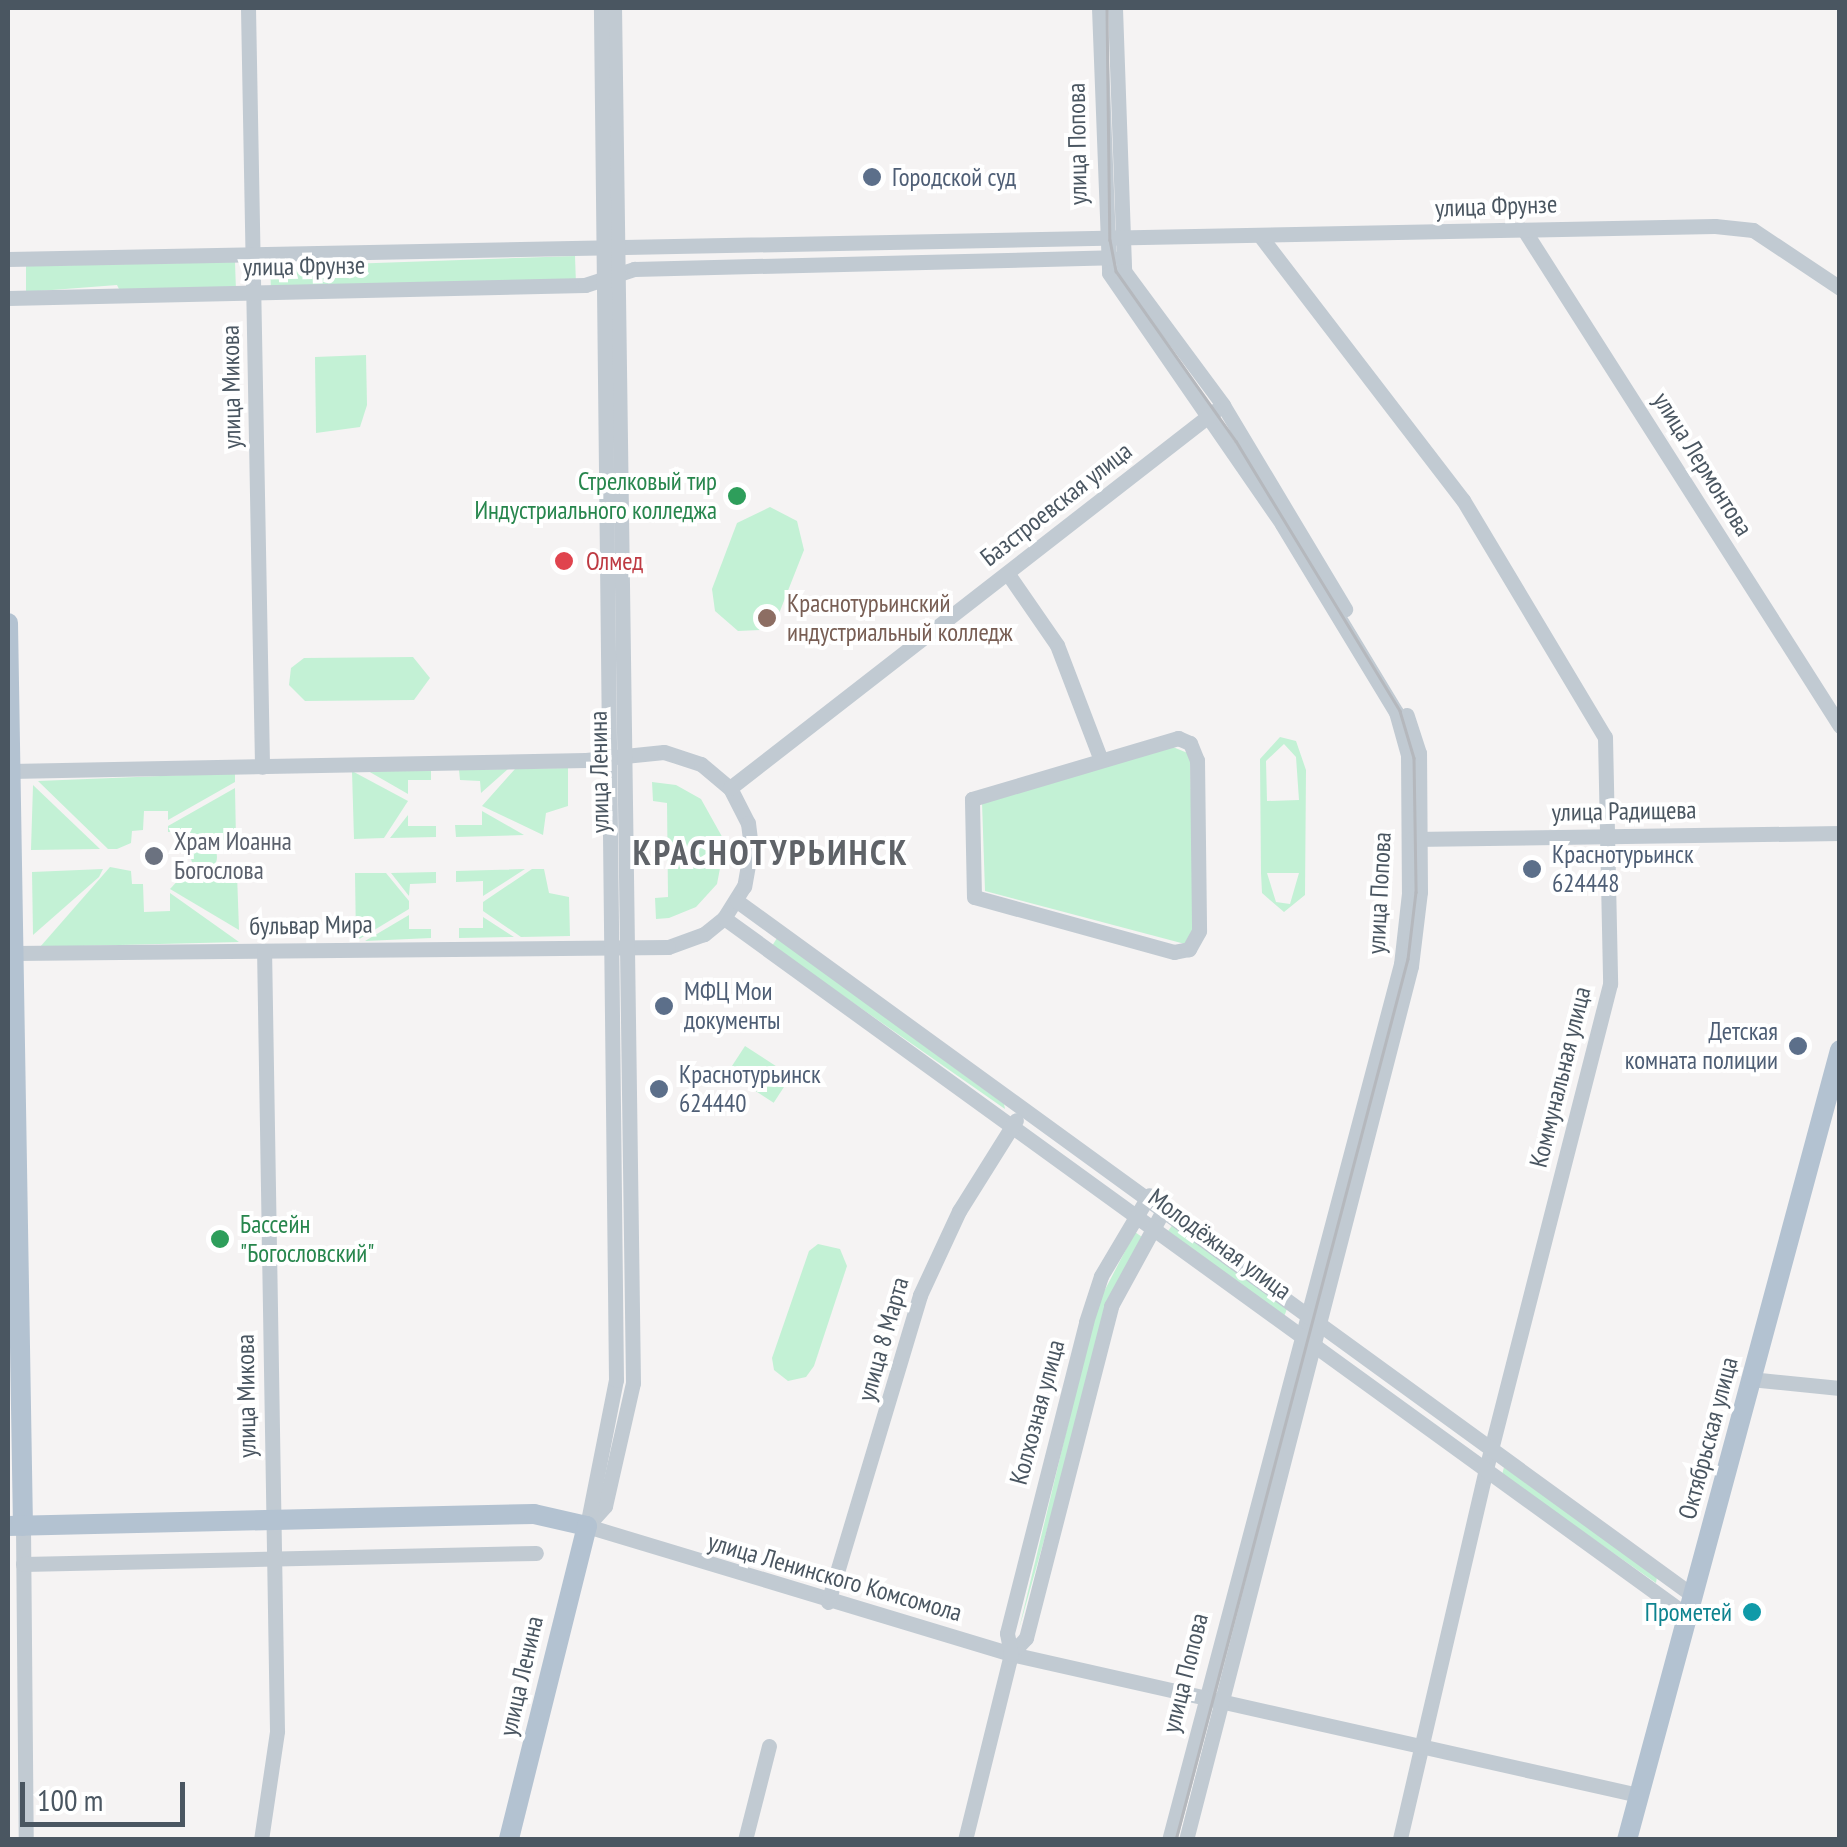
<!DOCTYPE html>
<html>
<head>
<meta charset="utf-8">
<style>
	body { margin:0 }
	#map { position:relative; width:1847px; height:1847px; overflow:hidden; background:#f5f3f3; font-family:"PT Sans Narrow",sans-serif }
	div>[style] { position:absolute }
	.green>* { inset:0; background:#c3f1d5; transform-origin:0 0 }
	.round { border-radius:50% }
	.minor>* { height:15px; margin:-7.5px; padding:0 7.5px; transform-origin:7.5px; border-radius:7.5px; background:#c1cad2 }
	.major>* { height:20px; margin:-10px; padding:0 10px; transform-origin:10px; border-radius:10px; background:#b3c2d1 }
	.tram>* { height:2.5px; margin:-1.25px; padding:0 1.25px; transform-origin:1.25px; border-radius:1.25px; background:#b5b8bd }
	.dots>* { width:28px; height:28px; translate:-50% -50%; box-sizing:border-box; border:5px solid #fff; border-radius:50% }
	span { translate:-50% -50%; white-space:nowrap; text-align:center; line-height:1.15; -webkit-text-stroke:8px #fff; paint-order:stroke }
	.street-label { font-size:25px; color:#4a5661 }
	.service-label { font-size:25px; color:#4e5e75 }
	.left { translate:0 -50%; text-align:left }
	.right { translate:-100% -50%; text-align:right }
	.leisure-label { font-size:25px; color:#27864d }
	.health-label { font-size:25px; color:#be3a42 }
	.education-label { font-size:25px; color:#785e54 }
	.worship-label { font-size:25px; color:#5b616d }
	.culture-label { font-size:25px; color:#0d838f }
	.district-label { font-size:35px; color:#5f6368; font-weight:700; letter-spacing:2.5px }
	.frame { position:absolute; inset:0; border:10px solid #4a5661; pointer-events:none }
	.scale { position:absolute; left:20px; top:1782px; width:165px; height:45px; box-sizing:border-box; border:5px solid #4a5661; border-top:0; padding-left:12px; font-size:30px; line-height:35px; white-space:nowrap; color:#4a5661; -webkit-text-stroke:8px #fff; paint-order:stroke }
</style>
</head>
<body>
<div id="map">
	<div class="green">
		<div style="left:575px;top:256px;width:23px;height:305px;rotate:88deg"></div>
		<div style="clip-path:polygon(235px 262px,236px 291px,120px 291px,117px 285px,26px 292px,26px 266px)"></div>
		<div style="clip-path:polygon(366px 355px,367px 405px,360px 427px,316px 433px,315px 357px)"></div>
		<div style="clip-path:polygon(770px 507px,797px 521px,804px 550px,778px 616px,760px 630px,738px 631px,715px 611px,712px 589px,737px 523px)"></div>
		<div style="clip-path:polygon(413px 657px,430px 678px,414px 700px,305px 701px,289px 685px,291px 668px,304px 658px)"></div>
		<div style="clip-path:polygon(evenodd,1280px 737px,1296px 741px,1306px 770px,1305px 895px,1284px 912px,1262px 893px,1261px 873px,1260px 759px,1280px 737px,1284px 744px,1296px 757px,1299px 800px,1267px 801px,1266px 761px,1284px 744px,1280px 737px,1267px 873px,1299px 873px,1290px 904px,1276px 902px,1267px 873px)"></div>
		<div style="clip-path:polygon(1168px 745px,1190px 754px,1194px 931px,1185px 944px,985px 891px,982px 802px)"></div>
		<div style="clip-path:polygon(568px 768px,568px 806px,546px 813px,543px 835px,482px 806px,515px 769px)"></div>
		<div style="clip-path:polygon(508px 769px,481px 793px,480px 781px,460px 780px,459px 770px)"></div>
		<div style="clip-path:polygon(431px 770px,431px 780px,408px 780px,408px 794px,368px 771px)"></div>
		<div style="clip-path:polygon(352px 771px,408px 801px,384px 838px,354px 839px)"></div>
		<div style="clip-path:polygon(235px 773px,235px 782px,168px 820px,168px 811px,144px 811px,143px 830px,132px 831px,131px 843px,117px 849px,108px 849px,38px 781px)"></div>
		<div style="clip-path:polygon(652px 782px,676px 785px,701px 799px,725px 842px,717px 884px,696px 907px,669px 918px,656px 919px,655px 898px,668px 897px,667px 803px,653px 801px)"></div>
		<div style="clip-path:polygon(33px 785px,100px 849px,31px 850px)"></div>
		<div style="clip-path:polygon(235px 788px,236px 840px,181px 840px,180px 831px,168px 832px,168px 826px)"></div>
		<div style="clip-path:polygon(482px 811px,524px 835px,456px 837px,455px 825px,482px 825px)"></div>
		<div style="clip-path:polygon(408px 815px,408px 826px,436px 826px,436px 837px,390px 838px)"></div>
		<div class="round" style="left:191px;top:844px;width:26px;height:26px"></div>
		<div style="clip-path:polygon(110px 867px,131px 871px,132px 884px,143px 884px,144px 912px,170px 911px,170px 893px,239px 942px,40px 947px)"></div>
		<div style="clip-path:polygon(103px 869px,99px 877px,33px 935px,32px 872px)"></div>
		<div style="clip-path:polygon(525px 869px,483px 896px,483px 881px,456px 882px,456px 871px)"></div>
		<div style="clip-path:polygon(532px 869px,544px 869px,549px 893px,569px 897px,570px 936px,521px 937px,483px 911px,483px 902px)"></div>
		<div style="clip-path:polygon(436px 872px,436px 883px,410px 884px,409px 896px,391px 873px)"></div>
		<div style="clip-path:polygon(355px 873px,386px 873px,409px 901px,409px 909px,356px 941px)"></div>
		<div style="clip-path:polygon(237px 874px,239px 930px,170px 889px,183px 875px)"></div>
		<div style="clip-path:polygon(409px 915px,409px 929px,431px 929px,431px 938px,365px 941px)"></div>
		<div style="clip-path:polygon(483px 917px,514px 937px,459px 938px,459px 928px,483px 928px)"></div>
		<div style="clip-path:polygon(777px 938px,1004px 1104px,1005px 1109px,772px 946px)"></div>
		<div style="left:745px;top:1046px;width:55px;height:32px;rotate:33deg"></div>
		<div style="clip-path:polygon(1174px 1223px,1289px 1303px,1284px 1317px,1168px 1231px)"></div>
		<div style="clip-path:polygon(1135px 1232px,1142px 1237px,1116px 1285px,1019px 1629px,1096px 1307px)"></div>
		<div style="clip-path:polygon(818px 1244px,840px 1249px,847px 1266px,814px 1366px,806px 1377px,788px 1381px,774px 1370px,772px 1358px,809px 1251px)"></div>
		<div style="clip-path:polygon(1504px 1467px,1657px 1577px,1656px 1583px,1502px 1475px)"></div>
	</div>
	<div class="minor">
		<div style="left:248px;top:8px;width:759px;rotate:88.94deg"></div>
		<div style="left:1099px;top:8px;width:265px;rotate:87.8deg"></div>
		<div style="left:1109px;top:273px;width:305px;rotate:55.4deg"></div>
		<div style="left:1282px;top:524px;width:220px;rotate:58.8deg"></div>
		<div style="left:1396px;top:712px;width:45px;rotate:74.4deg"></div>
		<div style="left:1408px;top:755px;width:138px;rotate:89.6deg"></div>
		<div style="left:1409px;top:893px;width:71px;rotate:96.4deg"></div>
		<div style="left:1401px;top:964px;width:906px;rotate:104.83deg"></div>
		<div style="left:1115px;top:8px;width:263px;rotate:88deg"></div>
		<div style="left:1124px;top:271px;width:167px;rotate:53.5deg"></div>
		<div style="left:1223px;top:405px;width:238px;rotate:59.1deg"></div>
		<div style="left:1524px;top:230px;width:588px;rotate:57.5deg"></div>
		<div style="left:1261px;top:237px;width:332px;rotate:52.5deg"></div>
		<div style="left:1463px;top:500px;width:276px;rotate:59.1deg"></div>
		<div style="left:1605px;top:737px;width:247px;rotate:88.8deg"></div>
		<div style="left:1610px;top:984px;width:501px;rotate:104.34deg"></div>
		<div style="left:1486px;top:1469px;width:381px;rotate:103.1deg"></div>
		<div style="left:8px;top:259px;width:1707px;rotate:-1.11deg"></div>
		<div style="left:1715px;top:226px;width:38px;rotate:6deg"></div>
		<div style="left:1753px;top:230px;width:105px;rotate:33.7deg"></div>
		<div style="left:8px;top:298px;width:577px;rotate:-1.29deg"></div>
		<div style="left:585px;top:285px;width:52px;rotate:-18.1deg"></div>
		<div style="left:634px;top:269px;width:478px;rotate:-1.4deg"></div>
		<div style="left:1008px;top:574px;width:86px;rotate:55.4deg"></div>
		<div style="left:1057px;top:645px;width:123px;rotate:69.1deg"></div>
		<div style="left:1178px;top:738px;width:13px;rotate:23deg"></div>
		<div style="left:1190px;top:743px;width:18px;rotate:68deg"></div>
		<div style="left:1197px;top:760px;width:171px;rotate:89.3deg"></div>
		<div style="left:1199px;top:931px;width:21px;rotate:119deg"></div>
		<div style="left:1189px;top:949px;width:15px;rotate:169deg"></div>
		<div style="left:1174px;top:952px;width:207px;rotate:-164.6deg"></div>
		<div style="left:974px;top:897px;width:98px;rotate:-91.2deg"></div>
		<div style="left:972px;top:799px;width:215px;rotate:-16.5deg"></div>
		<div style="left:10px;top:771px;width:576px;rotate:-1.09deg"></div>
		<div style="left:586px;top:760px;width:78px;rotate:-5.9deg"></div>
		<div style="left:664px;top:752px;width:39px;rotate:18deg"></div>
		<div style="left:701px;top:764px;width:38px;rotate:40deg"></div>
		<div style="left:730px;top:788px;width:39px;rotate:63deg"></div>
		<div style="left:748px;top:823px;width:25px;rotate:83deg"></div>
		<div style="left:751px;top:848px;width:39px;rotate:100deg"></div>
		<div style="left:744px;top:886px;width:38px;rotate:122deg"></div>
		<div style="left:724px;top:918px;width:26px;rotate:141deg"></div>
		<div style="left:704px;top:934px;width:38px;rotate:160deg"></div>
		<div style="left:668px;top:947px;width:655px;rotate:179.48deg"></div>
		<div style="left:730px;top:788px;width:616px;rotate:-37.87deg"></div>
		<div style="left:1412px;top:839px;width:428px;rotate:-0.8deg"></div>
		<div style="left:737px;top:901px;width:1179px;rotate:36deg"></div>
		<div style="left:724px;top:918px;width:1187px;rotate:35.91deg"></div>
		<div style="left:1750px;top:1379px;width:90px;rotate:5.7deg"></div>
		<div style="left:23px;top:1526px;width:314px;rotate:89.5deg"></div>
		<div style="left:587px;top:1526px;width:27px;rotate:-48deg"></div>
		<div style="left:605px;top:1506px;width:126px;rotate:-77.2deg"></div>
		<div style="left:633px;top:1383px;width:1375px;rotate:-90.79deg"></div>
		<div style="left:587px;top:1526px;width:149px;rotate:-78.8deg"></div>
		<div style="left:616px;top:1380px;width:1372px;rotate:-90.63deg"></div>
		<div style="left:587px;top:1526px;width:443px;rotate:16.8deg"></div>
		<div style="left:1011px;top:1654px;width:643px;rotate:12.67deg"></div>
		<div style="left:23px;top:1564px;width:513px;rotate:-1.23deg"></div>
		<div style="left:828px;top:1602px;width:320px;rotate:-73.3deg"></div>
		<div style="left:920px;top:1295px;width:93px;rotate:-65.1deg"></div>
		<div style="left:959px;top:1211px;width:107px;rotate:-57.9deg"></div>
		<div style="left:1011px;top:1654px;width:22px;rotate:-47deg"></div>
		<div style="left:1026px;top:1638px;width:343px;rotate:-75.6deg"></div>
		<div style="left:1111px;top:1306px;width:113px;rotate:-61.4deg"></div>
		<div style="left:261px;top:1840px;width:110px;rotate:-81.6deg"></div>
		<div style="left:277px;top:1731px;width:780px;rotate:-90.95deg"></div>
		<div style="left:745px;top:1840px;width:97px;rotate:-75.7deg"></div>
		<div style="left:965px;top:1840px;width:192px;rotate:-76.1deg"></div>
		<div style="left:1011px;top:1654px;width:21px;rotate:-101deg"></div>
		<div style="left:1007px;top:1633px;width:321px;rotate:-75.7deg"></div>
		<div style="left:1086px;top:1322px;width:48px;rotate:-71.9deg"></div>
		<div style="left:1101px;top:1276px;width:94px;rotate:-59.3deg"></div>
		<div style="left:1186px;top:1840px;width:902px;rotate:-75.56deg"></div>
		<div style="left:1411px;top:966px;width:75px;rotate:-83.1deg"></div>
		<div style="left:1420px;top:892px;width:139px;rotate:-90.4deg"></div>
		<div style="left:1419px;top:753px;width:40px;rotate:-108deg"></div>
	</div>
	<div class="major">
		<div style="left:8px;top:623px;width:903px;rotate:89.05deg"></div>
		<div style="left:8px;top:1526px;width:526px;rotate:-1.31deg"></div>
		<div style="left:534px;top:1514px;width:54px;rotate:12.8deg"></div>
		<div style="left:587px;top:1526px;width:324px;rotate:104deg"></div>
		<div style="left:1627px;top:1840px;width:818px;rotate:-74.91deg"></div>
	</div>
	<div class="tram">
		<div style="left:1107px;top:8px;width:232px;rotate:89.3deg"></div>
		<div style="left:1110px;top:240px;width:32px;rotate:79deg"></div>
		<div style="left:1116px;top:271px;width:208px;rotate:54.8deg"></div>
		<div style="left:1236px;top:441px;width:316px;rotate:58.7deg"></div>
		<div style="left:1400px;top:711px;width:49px;rotate:73.4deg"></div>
		<div style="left:1414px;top:758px;width:134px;rotate:89.1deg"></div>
		<div style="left:1416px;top:892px;width:67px;rotate:96.8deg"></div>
		<div style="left:1408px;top:959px;width:911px;rotate:104.75deg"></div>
	</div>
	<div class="dots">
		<div style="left:872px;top:177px;background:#5c6f8a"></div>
		<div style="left:737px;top:496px;background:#2e9e5b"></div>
		<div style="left:564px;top:561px;background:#e0444e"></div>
		<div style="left:767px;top:618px;background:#8d6e63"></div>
		<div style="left:154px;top:856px;background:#6b7280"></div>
		<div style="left:1532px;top:869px;background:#5c6f8a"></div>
		<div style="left:664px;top:1006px;background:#5c6f8a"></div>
		<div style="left:1798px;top:1046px;background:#5c6f8a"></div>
		<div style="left:659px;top:1089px;background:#5c6f8a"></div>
		<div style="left:220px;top:1239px;background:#2e9e5b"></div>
		<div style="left:1752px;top:1612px;background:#0f9aa8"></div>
	</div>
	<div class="street-label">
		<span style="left:1077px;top:144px;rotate:-91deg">улица Попова</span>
		<span style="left:1496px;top:206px;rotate:-2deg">улица Фрунзе</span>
		<span style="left:304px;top:266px;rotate:-1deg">улица Фрунзе</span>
		<span style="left:231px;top:387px;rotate:-91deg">улица Микова</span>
		<span style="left:1703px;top:464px;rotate:58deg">улица Лермонтова</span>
		<span style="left:1056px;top:504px;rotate:-38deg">Базстроевская улица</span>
		<span style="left:599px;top:772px;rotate:-91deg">улица Ленина</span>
		<span style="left:1624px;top:811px;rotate:-1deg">улица Радищева</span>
		<span style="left:1379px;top:893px;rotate:-87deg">улица Попова</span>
		<span style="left:311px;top:925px;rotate:-1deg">бульвар Мира</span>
		<span style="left:1560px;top:1077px;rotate:-76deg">Коммунальная улица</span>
		<span style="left:1220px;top:1244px;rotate:36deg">Молодёжная улица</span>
		<span style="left:883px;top:1339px;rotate:-74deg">улица 8 Марта</span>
		<span style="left:246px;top:1396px;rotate:-91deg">улица Микова</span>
		<span style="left:1037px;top:1412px;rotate:-75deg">Колхозная улица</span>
		<span style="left:1708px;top:1438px;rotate:-75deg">Октябрьская улица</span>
		<span style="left:835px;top:1577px;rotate:16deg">улица Ленинского Комсомола</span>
		<span style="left:1185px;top:1673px;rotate:-76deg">улица Попова</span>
		<span style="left:521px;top:1676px;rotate:-77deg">улица Ленина</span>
	</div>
	<div class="service-label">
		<span class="left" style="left:892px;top:177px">Городской суд</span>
		<span class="left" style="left:1552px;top:869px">Краснотурьинск<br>624448</span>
		<span class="left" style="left:684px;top:1006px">МФЦ Мои<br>документы</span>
		<span class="right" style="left:1778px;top:1046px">Детская<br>комната полиции</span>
		<span class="left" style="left:679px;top:1089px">Краснотурьинск<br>624440</span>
	</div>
	<div class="leisure-label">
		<span class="right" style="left:717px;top:496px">Стрелковый тир<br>Индустриального колледжа</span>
		<span class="left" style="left:240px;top:1239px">Бассейн<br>"Богословский"</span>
	</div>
	<div class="health-label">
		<span class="left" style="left:586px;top:561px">Олмед</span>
	</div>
	<div class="education-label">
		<span class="left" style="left:787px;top:618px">Краснотурьинский<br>индустриальный колледж</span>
	</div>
	<div class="worship-label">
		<span class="left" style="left:174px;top:856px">Храм Иоанна<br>Богослова</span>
	</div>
	<div class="culture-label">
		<span class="right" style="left:1732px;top:1612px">Прометей</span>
	</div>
	<div class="district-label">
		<span style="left:771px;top:852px">КРАСНОТУРЬИНСК</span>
	</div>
	<div class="frame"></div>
	<div class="scale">100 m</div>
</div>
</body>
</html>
